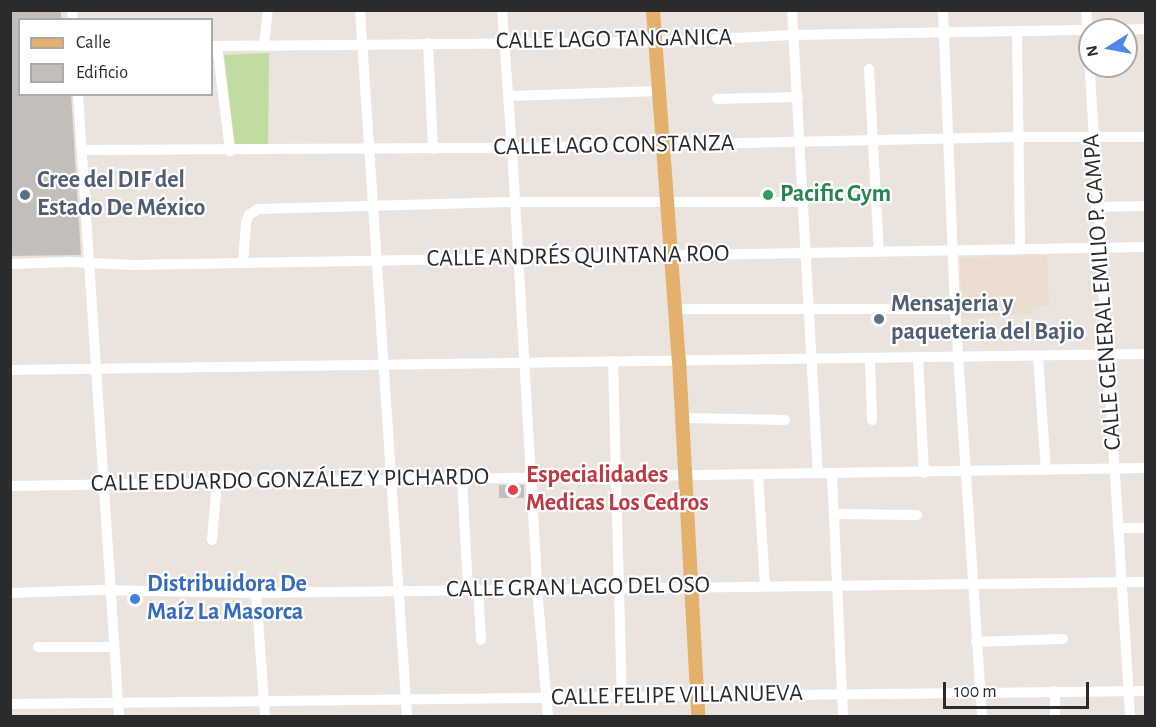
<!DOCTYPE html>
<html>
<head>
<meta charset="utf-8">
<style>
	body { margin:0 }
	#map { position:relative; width:1156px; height:727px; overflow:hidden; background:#ebe3de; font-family:"Alegreya Sans",sans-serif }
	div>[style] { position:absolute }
	.education>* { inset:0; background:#ebddd0 }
	.green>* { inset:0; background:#c0dca0 }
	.building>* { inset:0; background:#c4beba; transform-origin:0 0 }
	.minor>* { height:10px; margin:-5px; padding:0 5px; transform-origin:5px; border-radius:5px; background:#fff }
	.major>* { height:14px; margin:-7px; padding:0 7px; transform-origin:7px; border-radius:7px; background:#e3b16c }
	.dots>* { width:16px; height:16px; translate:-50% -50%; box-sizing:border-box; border:3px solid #fff; border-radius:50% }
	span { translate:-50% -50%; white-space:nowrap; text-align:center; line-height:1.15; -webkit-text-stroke:4.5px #fff; paint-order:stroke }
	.street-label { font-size:24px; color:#2b2b2b }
	.service-label { font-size:24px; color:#4e5e75; font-weight:700 }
	.left { translate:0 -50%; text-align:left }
	.leisure-label { font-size:24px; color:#27864d; font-weight:700 }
	.health-label { font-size:24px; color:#be3a42; font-weight:700 }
	.shop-label { font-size:24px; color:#366cbe; font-weight:700 }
	.frame { position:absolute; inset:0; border:12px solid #2b2b2b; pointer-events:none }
	.legend { position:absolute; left:18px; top:18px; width:195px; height:78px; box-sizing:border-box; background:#fff; border:2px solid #aaa; margin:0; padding:8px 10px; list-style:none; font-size:18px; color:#2b2b2b }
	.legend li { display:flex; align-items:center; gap:12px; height:30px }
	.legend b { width:30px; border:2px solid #aaa }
	.north { position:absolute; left:1078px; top:18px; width:60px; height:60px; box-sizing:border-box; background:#fff; border:2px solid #aaa; border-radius:50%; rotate:259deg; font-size:16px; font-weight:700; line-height:24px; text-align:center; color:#2b2b2b }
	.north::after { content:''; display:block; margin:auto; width:21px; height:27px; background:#4f87e8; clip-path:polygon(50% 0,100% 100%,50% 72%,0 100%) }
	.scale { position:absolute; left:943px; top:682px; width:146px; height:27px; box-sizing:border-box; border:3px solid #2b2b2b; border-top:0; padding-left:8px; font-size:18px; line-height:21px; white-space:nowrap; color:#2b2b2b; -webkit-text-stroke:4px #fff; paint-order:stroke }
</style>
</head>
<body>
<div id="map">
	<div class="education">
		<div style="clip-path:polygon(1047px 255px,1049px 306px,1033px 307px,1033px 314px,962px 317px,960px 258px)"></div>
	</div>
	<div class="green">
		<div style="clip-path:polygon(269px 53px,268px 146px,235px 146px,224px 55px)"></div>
	</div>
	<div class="building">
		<div style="clip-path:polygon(10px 10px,61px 10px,61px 20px,20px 20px,20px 94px,71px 94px,81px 255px,10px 256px)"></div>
		<div style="left:524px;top:485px;width:13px;height:25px;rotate:90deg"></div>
	</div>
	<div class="minor">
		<div style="left:72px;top:10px;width:10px;rotate:84deg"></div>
		<div style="left:360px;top:10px;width:708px;rotate:86.19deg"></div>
		<div style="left:502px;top:10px;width:138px;rotate:85.9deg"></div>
		<div style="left:512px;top:148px;width:441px;rotate:86.7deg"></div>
		<div style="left:537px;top:588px;width:128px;rotate:85.1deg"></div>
		<div style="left:792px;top:10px;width:464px;rotate:86.8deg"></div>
		<div style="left:943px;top:10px;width:299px;rotate:87.7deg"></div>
		<div style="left:955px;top:309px;width:408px;rotate:86.2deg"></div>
		<div style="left:1086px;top:10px;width:707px;rotate:86.43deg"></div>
		<div style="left:1115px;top:30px;width:31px;rotate:-2deg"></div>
		<div style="left:1017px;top:31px;width:218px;rotate:89.2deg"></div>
		<div style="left:428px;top:43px;width:106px;rotate:87.3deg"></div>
		<div style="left:212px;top:46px;width:443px;rotate:-0.5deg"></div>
		<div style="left:655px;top:42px;width:139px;rotate:-2.9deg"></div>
		<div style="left:794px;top:35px;width:296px;rotate:-1deg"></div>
		<div style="left:217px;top:46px;width:106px;rotate:82.9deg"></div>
		<div style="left:264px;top:46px;width:36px;rotate:-84deg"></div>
		<div style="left:869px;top:69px;width:182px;rotate:86.9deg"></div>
		<div style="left:78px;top:94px;width:623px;rotate:86.23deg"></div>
		<div style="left:509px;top:96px;width:150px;rotate:-1.9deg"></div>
		<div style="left:717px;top:99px;width:81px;rotate:-1.4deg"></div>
		<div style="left:83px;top:150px;width:429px;rotate:-0.3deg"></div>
		<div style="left:512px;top:148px;width:506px;rotate:-1.25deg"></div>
		<div style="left:1018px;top:137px;width:128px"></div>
		<div style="left:1096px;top:207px;width:50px;rotate:-1.1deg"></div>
		<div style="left:243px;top:263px;width:41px;rotate:-85.8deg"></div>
		<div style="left:246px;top:222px;width:8px;rotate:-67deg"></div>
		<div style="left:249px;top:215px;width:11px;rotate:-34deg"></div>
		<div style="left:258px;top:209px;width:257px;rotate:-1.6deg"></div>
		<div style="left:515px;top:202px;width:289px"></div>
		<div style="left:10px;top:264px;width:61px;rotate:-1.9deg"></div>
		<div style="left:71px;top:262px;width:62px;rotate:2.8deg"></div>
		<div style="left:133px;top:265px;width:1013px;rotate:-1.02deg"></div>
		<div style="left:675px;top:309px;width:280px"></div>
		<div style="left:1038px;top:357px;width:113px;rotate:86deg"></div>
		<div style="left:918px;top:358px;width:115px;rotate:87deg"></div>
		<div style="left:870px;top:359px;width:61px;rotate:88.1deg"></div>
		<div style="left:613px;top:361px;width:335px;rotate:88.5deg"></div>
		<div style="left:10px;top:370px;width:1136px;rotate:-0.81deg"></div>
		<div style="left:682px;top:418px;width:103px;rotate:1.1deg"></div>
		<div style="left:832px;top:473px;width:243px;rotate:87.4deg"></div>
		<div style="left:758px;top:474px;width:112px;rotate:86.4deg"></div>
		<div style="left:462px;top:478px;width:112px;rotate:86.9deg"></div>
		<div style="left:10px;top:486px;width:1136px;rotate:-0.91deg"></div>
		<div style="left:834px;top:514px;width:83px;rotate:0.7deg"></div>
		<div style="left:1118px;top:528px;width:28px"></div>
		<div style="left:212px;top:540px;width:58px;rotate:-85.1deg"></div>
		<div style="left:478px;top:589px;width:51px;rotate:86.6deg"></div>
		<div style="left:10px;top:593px;width:88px;rotate:-2deg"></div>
		<div style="left:98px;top:590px;width:158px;rotate:1.1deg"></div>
		<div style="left:256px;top:593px;width:890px;rotate:-0.71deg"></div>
		<div style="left:256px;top:593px;width:123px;rotate:85.8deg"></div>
		<div style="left:976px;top:642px;width:87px;rotate:-2deg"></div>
		<div style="left:38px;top:647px;width:76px"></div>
		<div style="left:1055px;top:691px;width:25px;rotate:90deg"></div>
		<div style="left:10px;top:704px;width:1136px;rotate:-0.66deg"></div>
	</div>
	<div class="major">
		<div style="left:653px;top:10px;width:351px;rotate:85.8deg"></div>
		<div style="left:679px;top:360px;width:357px;rotate:86.9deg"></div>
	</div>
	<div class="dots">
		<div style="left:25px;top:195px;background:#5c6f8a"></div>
		<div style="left:768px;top:195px;background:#2e9e5b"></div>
		<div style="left:879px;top:319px;background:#5c6f8a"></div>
		<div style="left:513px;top:490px;background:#e0444e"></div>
		<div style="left:135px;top:599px;background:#3f7fe0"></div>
	</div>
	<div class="street-label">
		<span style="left:614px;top:40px;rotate:-1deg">CALLE LAGO TANGANICA</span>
		<span style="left:614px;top:146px;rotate:-1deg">CALLE LAGO CONSTANZA</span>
		<span style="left:578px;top:257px;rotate:-1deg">CALLE ANDRÉS QUINTANA ROO</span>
		<span style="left:1103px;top:292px;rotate:-94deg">CALLE GENERAL EMILIO P. CAMPA</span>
		<span style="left:290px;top:481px;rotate:-1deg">CALLE EDUARDO GONZÁLEZ Y PICHARDO</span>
		<span style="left:578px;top:588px;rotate:-1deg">CALLE GRAN LAGO DEL OSO</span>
		<span style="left:677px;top:696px;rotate:-1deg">CALLE FELIPE VILLANUEVA</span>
	</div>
	<div class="service-label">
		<span class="left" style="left:37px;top:195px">Cree del DIF del<br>Estado De México</span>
		<span class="left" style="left:891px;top:319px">Mensajeria y<br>paqueteria del Bajio</span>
	</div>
	<div class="leisure-label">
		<span class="left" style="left:780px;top:195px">Pacific Gym</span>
	</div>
	<div class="health-label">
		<span class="left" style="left:526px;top:490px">Especialidades<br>Medicas Los Cedros</span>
	</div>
	<div class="shop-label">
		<span class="left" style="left:147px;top:599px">Distribuidora De<br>Maíz La Masorca</span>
	</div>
	<div class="frame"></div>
	<ul class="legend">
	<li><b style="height:8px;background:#e3b16c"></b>Calle</li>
	<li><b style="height:16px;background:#c4beba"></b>Edificio</li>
	</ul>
	<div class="north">N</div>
	<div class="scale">100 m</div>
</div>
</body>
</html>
